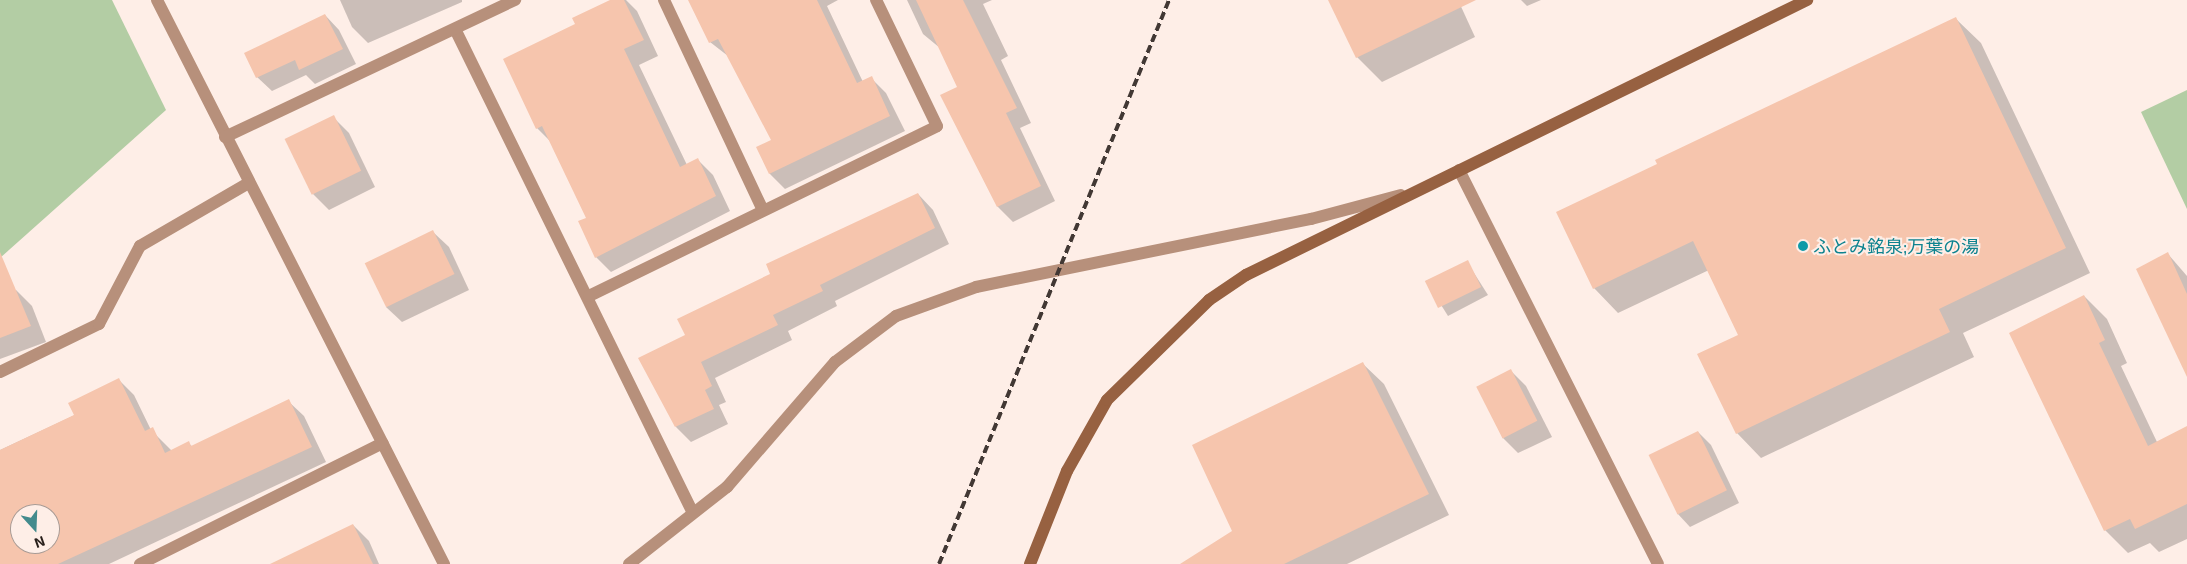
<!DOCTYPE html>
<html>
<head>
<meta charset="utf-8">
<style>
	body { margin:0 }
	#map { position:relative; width:2187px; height:564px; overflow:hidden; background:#feeee7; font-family:"Exo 2","Noto Sans JP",sans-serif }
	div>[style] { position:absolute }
	.green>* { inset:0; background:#b3cda4 }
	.shadow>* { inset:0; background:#0003 }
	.building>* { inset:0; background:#f6c5ad; transform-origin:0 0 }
	.street>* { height:12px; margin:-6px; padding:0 6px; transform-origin:6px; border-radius:6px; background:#b7907b }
	.secondary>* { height:12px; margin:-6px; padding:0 6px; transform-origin:6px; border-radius:6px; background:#976141 }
	.rail>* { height:4px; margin-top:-2px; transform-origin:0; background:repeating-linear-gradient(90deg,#423834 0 8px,transparent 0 12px) }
	.dots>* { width:14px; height:14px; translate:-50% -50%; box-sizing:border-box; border:2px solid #feeee7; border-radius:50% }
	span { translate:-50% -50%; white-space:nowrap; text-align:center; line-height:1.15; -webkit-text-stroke:4px #feeee7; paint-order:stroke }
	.culture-label { font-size:18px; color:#0d838f }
	.left { translate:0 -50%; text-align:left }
	.north { position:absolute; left:10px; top:504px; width:50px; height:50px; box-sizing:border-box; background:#feeee7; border:1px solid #a89b95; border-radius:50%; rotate:160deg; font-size:14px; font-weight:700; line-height:20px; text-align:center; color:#281f1b }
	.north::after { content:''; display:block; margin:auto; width:18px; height:22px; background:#438b8d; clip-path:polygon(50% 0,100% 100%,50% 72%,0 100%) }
</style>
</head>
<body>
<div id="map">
	<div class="green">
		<div style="clip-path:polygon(0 0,112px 0,166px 110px,0 258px)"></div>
		<div style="clip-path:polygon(2187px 90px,2187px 209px,2141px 112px)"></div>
	</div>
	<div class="shadow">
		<div style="clip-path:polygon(340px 0,462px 0,462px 2px,368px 43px,352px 27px)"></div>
		<div style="clip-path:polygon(613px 0,626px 0,637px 11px,658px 56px,639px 65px,687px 165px,698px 160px,713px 175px,730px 211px,611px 272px,596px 257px,587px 218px,552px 143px,537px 128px,577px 25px)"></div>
		<div style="clip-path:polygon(690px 0,838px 0,827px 6px,863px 82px,871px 78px,886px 93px,905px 131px,785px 189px,770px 174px,758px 147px,773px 141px,728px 56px,710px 42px)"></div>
		<div style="clip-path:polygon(907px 0,992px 0,983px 4px,1008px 56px,1001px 60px,1031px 123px,1020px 128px,1055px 201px,1013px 222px,998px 207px,942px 96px,959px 87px,940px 48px,923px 34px)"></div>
		<div style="clip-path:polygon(1329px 0,1458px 0,1475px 37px,1382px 82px,1357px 57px)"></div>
		<div style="clip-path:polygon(1521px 0,1541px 0,1527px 6px)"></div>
		<div style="clip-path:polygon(325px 15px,339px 30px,356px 64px,315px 84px,306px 75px,272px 91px,257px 77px)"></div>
		<div style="clip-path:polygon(1956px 19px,1981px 43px,2090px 273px,1963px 333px,1974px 357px,1761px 458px,1737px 433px,1740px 335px,1709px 270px,1618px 313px,1594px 288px)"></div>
		<div style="clip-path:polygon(333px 117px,349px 133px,375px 187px,329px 210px,313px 194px)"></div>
		<div style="clip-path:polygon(918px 194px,933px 210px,949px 244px,835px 301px,837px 306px,788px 331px,792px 340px,715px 378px,726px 402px,719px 405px,728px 424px,691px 442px,676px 427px,687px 336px,772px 274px)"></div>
		<div style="clip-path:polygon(433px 232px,449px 247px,469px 290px,402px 322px,386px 307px)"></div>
		<div style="clip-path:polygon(2168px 254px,2187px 276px,2187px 367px)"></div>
		<div style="clip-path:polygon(1467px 262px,1488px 295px,1448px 316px,1426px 281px)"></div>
		<div style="clip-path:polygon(16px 290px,32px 306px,46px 342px,0 359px,0 297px)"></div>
		<div style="clip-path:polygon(2084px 296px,2107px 319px,2127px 363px,2121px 366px,2157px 442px,2187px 428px,2187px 539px,2159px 552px,2150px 543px,2128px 553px,2105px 530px)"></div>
		<div style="clip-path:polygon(1363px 364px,1384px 384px,1449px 515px,1347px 564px,1182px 564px,1234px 531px)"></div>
		<div style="clip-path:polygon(1511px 371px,1526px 386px,1552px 437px,1518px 453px,1503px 438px,1478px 387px)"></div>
		<div style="clip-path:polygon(evenodd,119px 380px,134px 395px,151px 430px,172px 451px,188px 443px,193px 447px,288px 401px,304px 416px,326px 462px,109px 564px,0 564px,0 450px,75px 415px,119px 380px,20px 514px,50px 514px,50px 544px,20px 544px,20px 514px)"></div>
		<div style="clip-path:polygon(1698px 432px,1711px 445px,1739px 503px,1690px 527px,1677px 513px)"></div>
		<div style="clip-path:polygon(353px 525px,369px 541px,379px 564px,272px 564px)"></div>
	</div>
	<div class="building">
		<div style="clip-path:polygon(610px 0,624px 0,644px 40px,624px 49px,680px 167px,698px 158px,716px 196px,595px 258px,578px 221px,586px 218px,542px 126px,536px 129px,503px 59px,575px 24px,572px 18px)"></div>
		<div style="clip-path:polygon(688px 0,817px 0,857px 83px,872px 76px,890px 116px,769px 174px,756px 147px,771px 140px,718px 39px,709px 43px)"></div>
		<div style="clip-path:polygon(916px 0,963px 0,1017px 108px,1006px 113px,1041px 186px,997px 207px,940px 95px,957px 87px)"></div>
		<div style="clip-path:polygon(1328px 0,1476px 0,1356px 58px)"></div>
		<div style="clip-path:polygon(325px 14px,343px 49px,299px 70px,295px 60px,256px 78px,244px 53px)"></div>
		<div style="clip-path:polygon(1956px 17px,2066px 248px,1939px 309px,1950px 332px,1736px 434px,1697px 354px,1738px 335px,1693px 241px,1593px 289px,1556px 212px,1657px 164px,1655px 160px)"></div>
		<div style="left:334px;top:115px;width:62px;height:55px;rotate:64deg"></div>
		<div style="clip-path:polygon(918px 193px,935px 228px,820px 285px,823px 291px,773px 315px,778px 325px,701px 362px,712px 386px,705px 390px,714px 409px,675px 427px,638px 358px,685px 335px,677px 319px,770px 274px,766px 264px)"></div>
		<div style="left:433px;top:230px;width:49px;height:76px;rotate:64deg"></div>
		<div style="clip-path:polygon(0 252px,31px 326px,0 338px)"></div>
		<div style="clip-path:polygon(2168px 252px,2187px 294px,2187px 377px,2136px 269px)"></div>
		<div style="left:1468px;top:260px;width:30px;height:48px;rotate:64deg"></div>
		<div style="clip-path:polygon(2084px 295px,2105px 340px,2099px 343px,2148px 446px,2187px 426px,2187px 504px,2135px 529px,2130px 519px,2104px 531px,2009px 333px)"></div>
		<div style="clip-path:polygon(1363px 362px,1429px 494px,1284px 564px,1180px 564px,1232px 531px,1192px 445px)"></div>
		<div style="left:1511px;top:369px;width:58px;height:39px;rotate:63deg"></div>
		<div style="clip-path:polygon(evenodd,119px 378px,145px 431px,153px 427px,165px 453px,189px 441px,191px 446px,289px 399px,312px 447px,58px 564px,0 564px,0 450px,74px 415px,68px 403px,119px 378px,20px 514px,50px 514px,50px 544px,20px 544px,20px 514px)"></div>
		<div style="left:1698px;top:431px;width:66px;height:55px;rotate:64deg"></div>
		<div style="clip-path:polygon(353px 524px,373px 564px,270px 564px)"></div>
	</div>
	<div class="street">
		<div style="left:157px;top:0;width:633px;rotate:63.03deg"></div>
		<div style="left:664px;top:0;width:232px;rotate:64.8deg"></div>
		<div style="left:455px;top:29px;width:539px;rotate:63.82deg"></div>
		<div style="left:225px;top:137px;width:321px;rotate:-25.3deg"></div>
		<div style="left:1459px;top:170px;width:441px;rotate:63.2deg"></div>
		<div style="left:589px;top:296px;width:387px;rotate:-26deg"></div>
		<div style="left:937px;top:126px;width:140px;rotate:-115.8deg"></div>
		<div style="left:0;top:372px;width:110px;rotate:-25.9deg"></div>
		<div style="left:99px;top:324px;width:88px;rotate:-62.3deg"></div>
		<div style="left:140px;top:246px;width:124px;rotate:-30.1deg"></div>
		<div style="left:140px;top:564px;width:271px;rotate:-26.5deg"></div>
		<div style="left:629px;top:564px;width:125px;rotate:-38.2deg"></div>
		<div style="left:727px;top:487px;width:165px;rotate:-49.2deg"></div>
		<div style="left:835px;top:362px;width:76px;rotate:-37deg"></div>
		<div style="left:896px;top:316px;width:85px;rotate:-19.9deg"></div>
		<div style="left:976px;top:287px;width:342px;rotate:-11.5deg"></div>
		<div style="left:1311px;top:219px;width:93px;rotate:-14.9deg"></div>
	</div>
	<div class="secondary">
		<div style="left:1030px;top:564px;width:100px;rotate:-68.3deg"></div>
		<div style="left:1067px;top:471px;width:81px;rotate:-60.6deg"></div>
		<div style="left:1107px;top:400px;width:143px;rotate:-44.4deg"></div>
		<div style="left:1209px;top:300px;width:45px;rotate:-34deg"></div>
		<div style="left:1246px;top:275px;width:625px;rotate:-26.11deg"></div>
	</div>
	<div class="rail">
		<div style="left:939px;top:564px;width:609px;rotate:-67.81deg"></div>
	</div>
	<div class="dots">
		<div style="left:1803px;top:246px;background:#0f9aa8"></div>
	</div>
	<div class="culture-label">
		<span class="left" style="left:1813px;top:246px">ふとみ銘泉;万葉の湯</span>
	</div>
	<div class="north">N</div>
</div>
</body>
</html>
